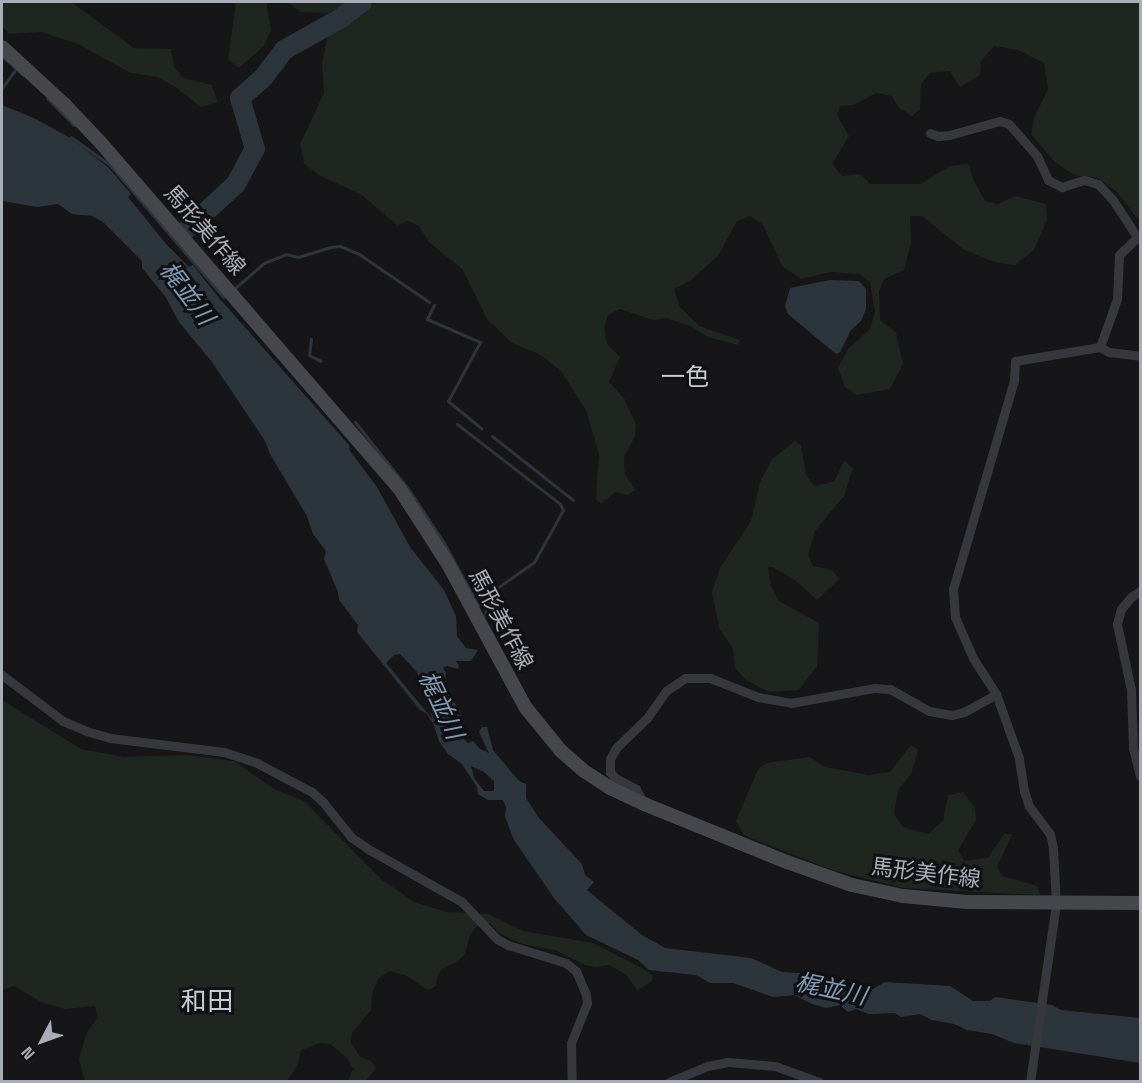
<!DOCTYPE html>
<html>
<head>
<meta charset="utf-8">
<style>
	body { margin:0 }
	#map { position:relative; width:1142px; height:1083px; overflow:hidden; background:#161618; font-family:"Space Grotesk","Noto Sans JP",sans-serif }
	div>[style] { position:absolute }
	.green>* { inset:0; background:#1e261f }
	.water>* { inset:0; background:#2c353c }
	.stream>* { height:3px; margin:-1.5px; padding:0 1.5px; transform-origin:1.5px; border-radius:1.5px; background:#2c353c }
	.river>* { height:20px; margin:-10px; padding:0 10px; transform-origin:10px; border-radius:10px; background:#2c353c }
	.street>* { height:9px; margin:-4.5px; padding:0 4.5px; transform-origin:4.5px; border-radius:4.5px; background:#37383d }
	.secondary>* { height:14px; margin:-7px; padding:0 7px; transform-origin:7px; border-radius:7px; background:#45474d }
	span { translate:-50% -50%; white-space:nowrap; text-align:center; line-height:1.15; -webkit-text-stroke:6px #111113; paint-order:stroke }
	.street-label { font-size:22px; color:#a8adb8 }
	.water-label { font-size:24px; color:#7f9bb3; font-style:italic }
	.neighbourhood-label { font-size:24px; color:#c9ccd4 }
	.quarter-label { font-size:26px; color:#c9ccd4 }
	.frame { position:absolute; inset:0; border:3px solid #a8adb8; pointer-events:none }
	.north { position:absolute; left:12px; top:1011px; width:60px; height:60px; -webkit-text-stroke:4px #111113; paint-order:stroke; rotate:229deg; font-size:16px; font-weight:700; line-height:24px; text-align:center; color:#a8adb8 }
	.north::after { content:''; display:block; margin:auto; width:21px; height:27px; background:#a8adb8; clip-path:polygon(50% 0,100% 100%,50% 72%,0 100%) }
</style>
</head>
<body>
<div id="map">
	<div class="green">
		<div style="clip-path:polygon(2px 2px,71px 2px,134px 48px,171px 49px,174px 67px,183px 78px,212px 85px,218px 102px,201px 107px,174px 86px,157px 77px,131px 73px,78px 44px,41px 32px,9px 34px,3px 27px)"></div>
		<div style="clip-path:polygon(236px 2px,266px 2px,271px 30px,264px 46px,239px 68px,228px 60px)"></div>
		<div style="clip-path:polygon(287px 2px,352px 2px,328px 13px,301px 12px)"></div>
		<div style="clip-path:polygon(377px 2px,1140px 2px,1140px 219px,1137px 218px,1117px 192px,1098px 178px,1074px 175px,1055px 162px,1031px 134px,1035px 116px,1048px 89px,1044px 63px,1018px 50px,994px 46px,981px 61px,980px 75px,960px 87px,950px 71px,930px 73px,921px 84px,920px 109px,912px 116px,898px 107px,892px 96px,876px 93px,854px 105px,840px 106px,837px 115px,849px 136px,832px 164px,842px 176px,860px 174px,870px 184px,920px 184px,950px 166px,969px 164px,973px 179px,985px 201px,998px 204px,1015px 196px,1046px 204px,1047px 220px,1034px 250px,1015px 265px,994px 262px,963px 249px,922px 216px,910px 216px,911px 243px,904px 270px,884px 279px,879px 291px,880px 320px,896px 333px,903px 364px,890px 389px,857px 395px,845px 387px,838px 368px,848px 349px,870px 329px,875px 312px,870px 282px,859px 274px,831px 272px,801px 279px,782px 266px,763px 225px,750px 216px,737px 221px,718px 256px,691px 280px,674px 289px,680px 307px,699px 326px,740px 340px,738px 345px,708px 337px,690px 326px,666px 318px,653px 320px,620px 309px,608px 315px,604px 328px,607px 344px,620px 357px,609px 382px,624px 398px,636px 425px,635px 436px,624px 457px,625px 474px,635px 490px,628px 495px,615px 492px,601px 504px,596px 499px,599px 454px,586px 410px,561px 371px,539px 354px,512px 343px,487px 319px,462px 269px,429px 242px,419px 226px,408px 221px,397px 225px,362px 195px,319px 175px,304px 163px,300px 144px,324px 93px,322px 64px,327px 38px,336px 27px)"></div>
		<div style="clip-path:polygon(795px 441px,801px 445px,806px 475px,814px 486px,834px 482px,844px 461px,853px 468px,844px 496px,815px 531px,808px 555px,813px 566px,832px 570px,839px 579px,817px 600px,795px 580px,772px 567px,768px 568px,771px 586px,779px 601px,819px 623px,817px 666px,799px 690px,769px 692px,746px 680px,735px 668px,733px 649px,719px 628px,712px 592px,720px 568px,751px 521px,760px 482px,772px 459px)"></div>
		<div style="clip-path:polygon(2px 700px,81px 749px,124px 757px,186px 755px,234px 761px,274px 789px,304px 801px,381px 879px,414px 902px,447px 912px,488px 914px,523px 931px,593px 943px,642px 968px,653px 976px,652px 981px,637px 991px,627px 975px,609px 965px,596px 967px,585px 965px,555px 950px,522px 944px,499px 933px,490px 923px,477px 926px,470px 935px,465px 954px,458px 961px,442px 969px,437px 977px,436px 986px,428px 990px,405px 975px,390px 971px,378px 979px,372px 995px,371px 1010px,352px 1033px,351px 1043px,360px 1057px,371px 1061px,376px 1068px,365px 1082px,348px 1081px,353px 1069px,347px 1058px,330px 1044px,320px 1043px,301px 1050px,298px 1064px,287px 1081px,85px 1081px,79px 1059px,87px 1032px,98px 1018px,95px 1006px,65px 1009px,41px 1002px,14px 986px,2px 990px)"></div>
		<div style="clip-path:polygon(911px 745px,918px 750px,911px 774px,898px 790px,894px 814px,903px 827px,928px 834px,943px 821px,948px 795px,963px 792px,975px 808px,976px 820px,958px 850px,964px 861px,988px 858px,1004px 834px,1012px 834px,997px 867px,1002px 876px,1037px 886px,1040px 895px,903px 888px,832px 870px,744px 835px,736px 821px,758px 769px,767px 763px,810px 757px,825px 767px,869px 775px,890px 772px)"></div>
	</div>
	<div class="water">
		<div style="clip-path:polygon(evenodd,2px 105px,36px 119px,70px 138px,108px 167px,131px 194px,128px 197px,166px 244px,189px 267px,193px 265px,219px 298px,349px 445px,350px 451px,377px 487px,410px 547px,444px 590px,456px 616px,457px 636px,466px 648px,478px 650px,471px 661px,456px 661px,459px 665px,458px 669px,447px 666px,443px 668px,446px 673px,445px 690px,460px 710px,461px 722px,457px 733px,468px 743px,473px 741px,480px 749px,489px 753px,479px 732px,482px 727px,487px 727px,493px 750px,519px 781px,526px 784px,526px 798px,539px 818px,582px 864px,585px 875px,594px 882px,587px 890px,599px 900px,642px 935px,665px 948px,751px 958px,782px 972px,817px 974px,827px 983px,833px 980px,852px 987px,864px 984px,873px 989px,885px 982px,950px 986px,973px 1001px,990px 1001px,995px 997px,1052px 1005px,1061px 1010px,1140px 1018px,1140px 1063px,1014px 1043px,992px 1034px,967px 1030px,954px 1024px,932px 1020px,920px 1014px,901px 1017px,895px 1013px,869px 1014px,856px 1009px,848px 1012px,840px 1005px,826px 1008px,812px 1004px,794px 995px,773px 997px,733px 983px,710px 983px,696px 975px,649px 970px,638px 960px,586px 935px,554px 898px,514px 840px,505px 817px,506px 807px,503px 800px,488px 800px,478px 794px,477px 787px,462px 764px,448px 754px,439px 741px,433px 723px,426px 713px,420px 710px,357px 632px,358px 625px,339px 600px,338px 592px,324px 559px,326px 551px,313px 534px,307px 516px,270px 454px,265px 441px,212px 362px,179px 322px,165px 296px,142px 268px,142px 261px,103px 222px,92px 216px,72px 214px,58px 204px,37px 207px,2px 201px,2px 105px,400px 654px,417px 672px,433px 720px,386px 663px,394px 655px,400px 654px,2px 105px,471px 766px,484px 772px,494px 781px,494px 791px,484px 791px,474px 778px,471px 766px)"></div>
		<div style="clip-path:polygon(830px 280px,859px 281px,866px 289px,866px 309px,861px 321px,851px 330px,840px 352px,836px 354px,788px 314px,785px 306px,790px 288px)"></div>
	</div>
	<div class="stream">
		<div style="left:2px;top:56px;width:28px;rotate:42deg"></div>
		<div style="left:2px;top:88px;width:24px;rotate:-54deg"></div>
		<div style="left:47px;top:98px;width:38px;rotate:45deg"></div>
		<div style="left:71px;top:137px;width:48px;rotate:35.7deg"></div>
		<div style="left:110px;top:165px;width:174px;rotate:49.4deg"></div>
		<div style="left:235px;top:288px;width:38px;rotate:-41deg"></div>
		<div style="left:264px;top:263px;width:24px;rotate:-22deg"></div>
		<div style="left:286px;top:254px;width:12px;rotate:14deg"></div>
		<div style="left:298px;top:257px;width:34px;rotate:-17deg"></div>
		<div style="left:331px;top:247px;width:9px;rotate:-6deg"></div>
		<div style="left:340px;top:246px;width:21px;rotate:23deg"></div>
		<div style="left:359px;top:254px;width:85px;rotate:34.4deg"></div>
		<div style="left:434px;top:305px;width:16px;rotate:117deg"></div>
		<div style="left:427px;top:319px;width:58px;rotate:23.5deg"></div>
		<div style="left:480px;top:342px;width:67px;rotate:118.5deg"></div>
		<div style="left:448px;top:401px;width:43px;rotate:39.3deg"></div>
		<div style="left:311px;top:339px;width:16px;rotate:97deg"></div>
		<div style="left:309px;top:355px;width:13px;rotate:27deg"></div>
		<div style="left:355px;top:422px;width:87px;rotate:51.5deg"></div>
		<div style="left:409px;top:490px;width:64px;rotate:56.6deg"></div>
		<div style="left:444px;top:543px;width:71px;rotate:61.3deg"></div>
		<div style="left:457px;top:424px;width:130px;rotate:37.8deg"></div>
		<div style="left:560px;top:504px;width:7px;rotate:63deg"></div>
		<div style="left:563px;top:510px;width:60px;rotate:119.1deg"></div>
		<div style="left:534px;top:562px;width:45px;rotate:144.9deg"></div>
		<div style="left:497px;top:588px;width:19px;rotate:122deg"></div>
		<div style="left:487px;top:604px;width:11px;rotate:100deg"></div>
		<div style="left:492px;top:436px;width:103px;rotate:38.3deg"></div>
	</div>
	<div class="river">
		<div style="left:188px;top:228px;width:65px;rotate:-42.5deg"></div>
		<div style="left:236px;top:184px;width:40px;rotate:-62deg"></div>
		<div style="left:255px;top:149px;width:53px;rotate:-106.4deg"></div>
		<div style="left:240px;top:98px;width:30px;rotate:-41deg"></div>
		<div style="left:263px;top:78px;width:35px;rotate:-53deg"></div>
		<div style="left:284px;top:50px;width:65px;rotate:-29.3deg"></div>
		<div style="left:341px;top:18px;width:26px;rotate:-37deg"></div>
	</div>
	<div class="street">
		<div style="left:930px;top:133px;width:9px;rotate:21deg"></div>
		<div style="left:938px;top:136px;width:11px;rotate:-5deg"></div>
		<div style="left:949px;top:135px;width:53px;rotate:-15.4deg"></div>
		<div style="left:1000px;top:121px;width:9px;rotate:18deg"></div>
		<div style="left:1009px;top:124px;width:43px;rotate:48.8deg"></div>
		<div style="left:1037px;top:156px;width:26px;rotate:65deg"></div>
		<div style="left:1048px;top:180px;width:16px;rotate:27deg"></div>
		<div style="left:1062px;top:187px;width:23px;rotate:-18deg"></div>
		<div style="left:1084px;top:180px;width:15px;rotate:16deg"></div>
		<div style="left:1098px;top:184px;width:22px;rotate:47deg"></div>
		<div style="left:1113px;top:200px;width:44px;rotate:57deg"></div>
		<div style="left:1100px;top:347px;width:51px;rotate:-70.5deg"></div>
		<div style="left:1117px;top:299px;width:44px;rotate:-87.4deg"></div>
		<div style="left:1119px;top:255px;width:29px;rotate:-44deg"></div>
		<div style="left:1140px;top:591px;width:11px;rotate:146deg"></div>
		<div style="left:1131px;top:597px;width:16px;rotate:130deg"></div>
		<div style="left:1121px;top:609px;width:16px;rotate:105deg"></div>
		<div style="left:1117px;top:624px;width:67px;rotate:78deg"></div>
		<div style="left:1131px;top:690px;width:58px;rotate:88deg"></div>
		<div style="left:1133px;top:748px;width:29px;rotate:76deg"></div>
		<div style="left:2px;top:675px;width:76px;rotate:37deg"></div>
		<div style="left:63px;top:721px;width:25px;rotate:23deg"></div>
		<div style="left:86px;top:731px;width:25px;rotate:16deg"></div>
		<div style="left:110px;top:738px;width:115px;rotate:7deg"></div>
		<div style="left:224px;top:752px;width:35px;rotate:18deg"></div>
		<div style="left:257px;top:763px;width:62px;rotate:27.8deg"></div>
		<div style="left:312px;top:792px;width:15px;rotate:42deg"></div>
		<div style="left:323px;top:802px;width:45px;rotate:51.3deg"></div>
		<div style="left:351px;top:837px;width:21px;rotate:35deg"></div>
		<div style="left:368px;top:849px;width:108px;rotate:29.4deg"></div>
		<div style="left:462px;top:902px;width:51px;rotate:46.6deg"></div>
		<div style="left:497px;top:939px;width:13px;rotate:29deg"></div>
		<div style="left:508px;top:945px;width:61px;rotate:17.2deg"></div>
		<div style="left:566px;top:963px;width:13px;rotate:39deg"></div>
		<div style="left:576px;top:971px;width:26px;rotate:67deg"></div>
		<div style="left:586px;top:995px;width:8px;rotate:83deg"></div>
		<div style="left:587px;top:1003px;width:43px;rotate:111.8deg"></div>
		<div style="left:571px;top:1043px;width:39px;rotate:89deg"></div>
		<div style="left:644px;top:804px;width:17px;rotate:-118deg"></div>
		<div style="left:636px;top:789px;width:24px;rotate:-152deg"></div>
		<div style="left:615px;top:778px;width:8px;rotate:-130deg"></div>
		<div style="left:610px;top:772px;width:13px;rotate:-90deg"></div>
		<div style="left:610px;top:759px;width:13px;rotate:-61deg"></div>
		<div style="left:616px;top:748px;width:43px;rotate:-44.1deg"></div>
		<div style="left:647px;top:718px;width:33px;rotate:-55deg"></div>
		<div style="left:666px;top:691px;width:23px;rotate:-34deg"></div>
		<div style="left:685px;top:678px;width:25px"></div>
		<div style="left:710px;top:678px;width:52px;rotate:21.6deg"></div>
		<div style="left:758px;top:697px;width:34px;rotate:10deg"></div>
		<div style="left:791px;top:703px;width:84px;rotate:-10.2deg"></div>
		<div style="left:874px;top:688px;width:16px;rotate:4deg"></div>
		<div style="left:890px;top:689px;width:45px;rotate:29.4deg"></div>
		<div style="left:929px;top:711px;width:23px;rotate:10deg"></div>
		<div style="left:952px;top:715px;width:12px;rotate:-14deg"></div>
		<div style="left:964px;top:712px;width:37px;rotate:-29deg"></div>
		<div style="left:669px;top:1082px;width:41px;rotate:-22.8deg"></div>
		<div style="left:707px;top:1066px;width:21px;rotate:-11deg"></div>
		<div style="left:728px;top:1062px;width:47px;rotate:4.9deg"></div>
		<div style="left:775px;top:1066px;width:47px;rotate:20deg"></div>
		<div style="left:1030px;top:1082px;width:180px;rotate:-81.7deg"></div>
		<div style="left:1056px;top:904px;width:56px;rotate:-93.1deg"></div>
		<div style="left:1053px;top:848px;width:14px;rotate:-102deg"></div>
		<div style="left:1050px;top:834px;width:35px;rotate:-127deg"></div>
		<div style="left:1029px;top:806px;width:16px;rotate:-108deg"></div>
		<div style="left:1024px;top:791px;width:33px;rotate:-99deg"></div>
		<div style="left:1019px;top:758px;width:68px;rotate:-109.8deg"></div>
		<div style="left:996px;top:694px;width:43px;rotate:-122.6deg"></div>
		<div style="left:973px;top:658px;width:45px;rotate:-113.7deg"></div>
		<div style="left:955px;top:617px;width:28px;rotate:-94deg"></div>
		<div style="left:953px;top:589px;width:218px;rotate:-73.7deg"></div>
		<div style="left:1014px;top:380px;width:19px;rotate:-87deg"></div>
		<div style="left:1015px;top:361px;width:86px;rotate:-9.4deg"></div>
		<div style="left:1100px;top:347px;width:10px;rotate:29deg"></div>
		<div style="left:1109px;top:352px;width:31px;rotate:7deg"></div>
	</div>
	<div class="secondary">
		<div style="left:2px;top:47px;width:86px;rotate:42.6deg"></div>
		<div style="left:65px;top:105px;width:52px;rotate:46.5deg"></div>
		<div style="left:101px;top:143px;width:456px;rotate:49.2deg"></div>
		<div style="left:399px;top:488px;width:90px;rotate:57.2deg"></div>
		<div style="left:448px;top:564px;width:164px;rotate:61.6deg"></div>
		<div style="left:526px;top:708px;width:55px;rotate:50.9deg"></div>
		<div style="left:561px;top:751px;width:30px;rotate:41deg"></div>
		<div style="left:584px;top:771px;width:31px;rotate:33deg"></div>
		<div style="left:610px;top:788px;width:38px;rotate:25deg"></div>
		<div style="left:644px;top:804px;width:154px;rotate:22.1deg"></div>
		<div style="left:787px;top:862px;width:69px;rotate:19.5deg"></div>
		<div style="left:852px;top:885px;width:52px;rotate:12.2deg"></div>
		<div style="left:903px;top:896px;width:64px;rotate:5.4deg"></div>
		<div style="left:967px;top:902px;width:173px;rotate:0.3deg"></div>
	</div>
	<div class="street-label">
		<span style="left:205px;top:230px;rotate:49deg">馬形美作線</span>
		<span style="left:501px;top:619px;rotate:62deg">馬形美作線</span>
		<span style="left:926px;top:873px;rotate:7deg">馬形美作線</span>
	</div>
	<div class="water-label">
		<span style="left:187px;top:293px;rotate:53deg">梶並川</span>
		<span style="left:441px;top:705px;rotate:65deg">梶並川</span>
		<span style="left:831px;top:989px;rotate:12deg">梶並川</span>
	</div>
	<div class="neighbourhood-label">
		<span style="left:685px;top:377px">一色</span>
	</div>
	<div class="quarter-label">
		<span style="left:207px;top:1002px">和田</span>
	</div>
	<div class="frame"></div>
	<div class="north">N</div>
</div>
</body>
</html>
